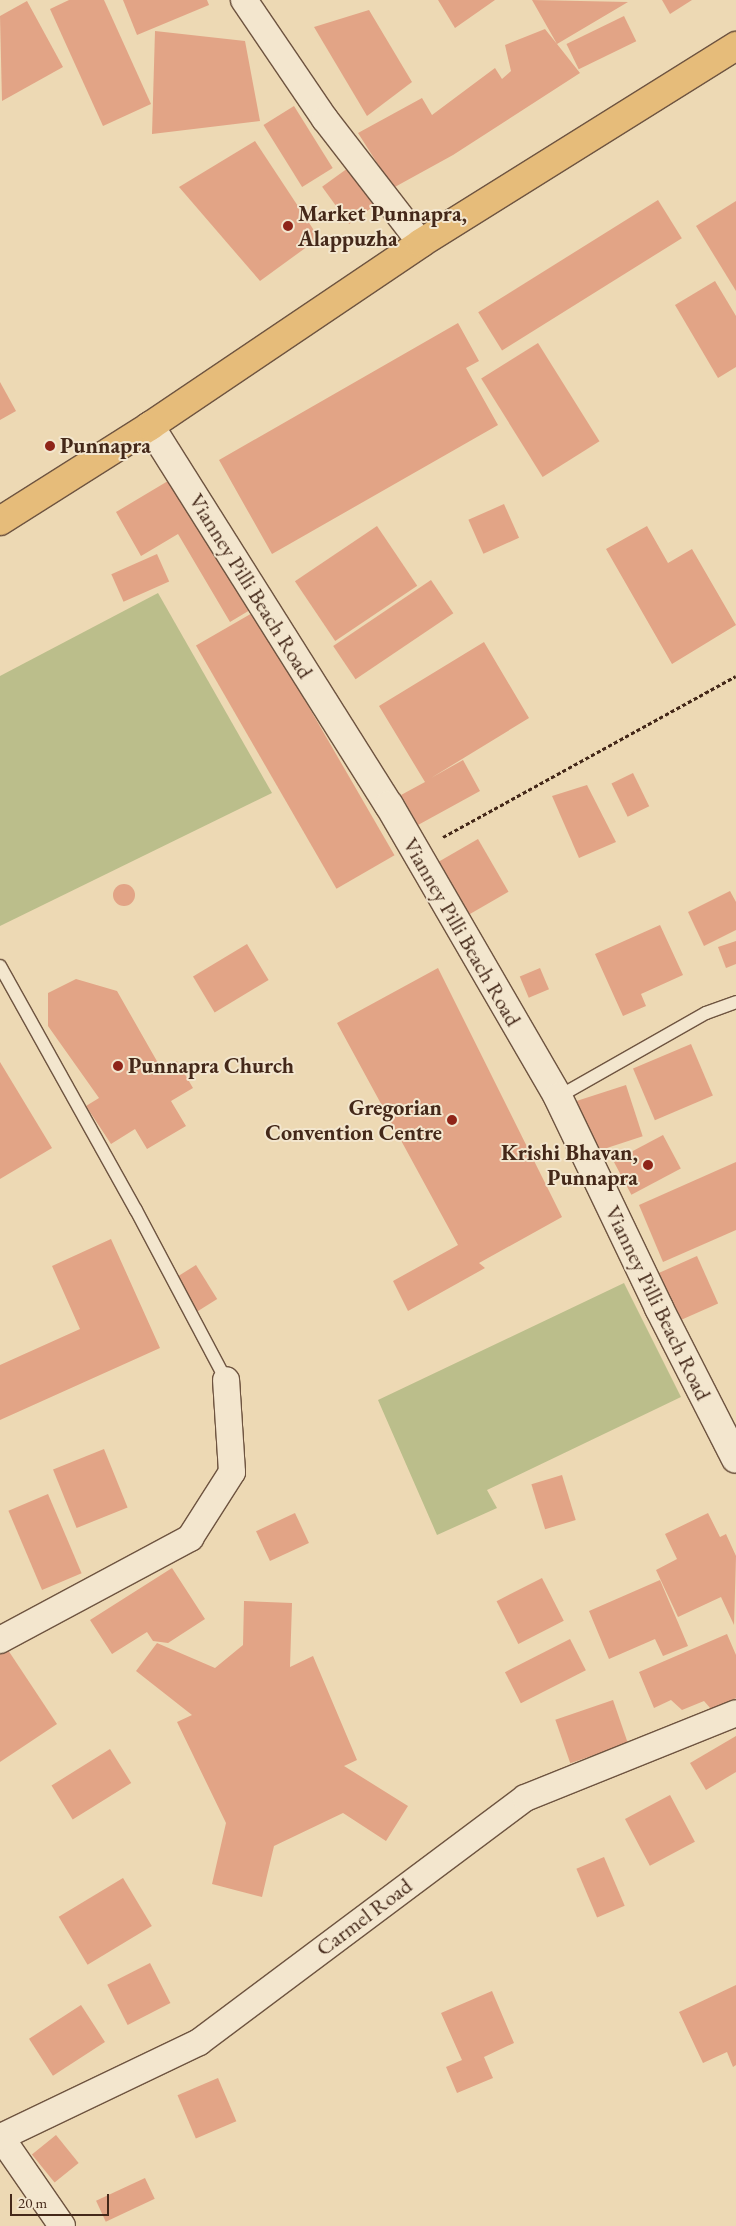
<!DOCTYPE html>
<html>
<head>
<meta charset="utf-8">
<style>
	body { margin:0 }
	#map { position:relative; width:736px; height:2226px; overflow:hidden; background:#edd9b4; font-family:"EB Garamond",serif }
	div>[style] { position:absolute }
	.green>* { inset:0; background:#bbbe8b }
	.building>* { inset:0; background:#e2a486; transform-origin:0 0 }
	.round { border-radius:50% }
	.path>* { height:3px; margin-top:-1.5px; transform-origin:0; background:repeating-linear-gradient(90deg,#442819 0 4px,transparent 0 6.5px) }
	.roads { filter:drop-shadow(1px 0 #6e5440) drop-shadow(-1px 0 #6e5440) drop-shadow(0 1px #6e5440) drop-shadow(0 -1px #6e5440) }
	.service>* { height:12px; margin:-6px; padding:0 6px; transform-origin:6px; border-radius:6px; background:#f3e6ce }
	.minor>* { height:26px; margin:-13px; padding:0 13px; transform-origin:13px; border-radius:13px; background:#f3e6ce }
	.tertiary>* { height:28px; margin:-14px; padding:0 14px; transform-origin:14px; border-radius:14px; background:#f3e6ce }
	.trunk>* { height:28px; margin:-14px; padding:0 14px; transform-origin:14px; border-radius:14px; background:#e6bc7a }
	.dots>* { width:14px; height:14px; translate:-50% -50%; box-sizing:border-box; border:2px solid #f3e6ce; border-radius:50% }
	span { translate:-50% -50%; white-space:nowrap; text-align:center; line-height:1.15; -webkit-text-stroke:4px #f3e6ce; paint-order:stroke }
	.poi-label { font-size:22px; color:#442819; font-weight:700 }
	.left { translate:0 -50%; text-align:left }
	.right { translate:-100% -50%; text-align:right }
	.street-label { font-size:22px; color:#442819 }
	.scale { position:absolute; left:10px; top:2194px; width:99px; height:22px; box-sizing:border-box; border:2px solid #442819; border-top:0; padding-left:6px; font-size:15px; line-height:18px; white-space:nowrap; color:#442819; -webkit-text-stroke:4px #f3e6ce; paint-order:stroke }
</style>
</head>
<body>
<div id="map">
	<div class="green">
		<div style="clip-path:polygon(158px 593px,272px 793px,0 926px,0 676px)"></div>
		<div style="clip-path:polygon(624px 1283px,681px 1397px,487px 1490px,497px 1508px,437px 1535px,378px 1400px)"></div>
	</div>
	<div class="building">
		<div style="clip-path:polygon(69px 0,104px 0,151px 104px,103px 126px,50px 9px)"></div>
		<div style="clip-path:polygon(123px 0,207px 0,209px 5px,137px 35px)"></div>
		<div style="clip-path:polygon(438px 0,495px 0,455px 28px)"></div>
		<div style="clip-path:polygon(532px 0,628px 2px,557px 44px,580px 73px,453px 155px,393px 188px,358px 133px,422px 98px,432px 115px,495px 68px,502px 79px,511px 71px,505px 45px,545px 29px,557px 44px)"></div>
		<div style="clip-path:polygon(662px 0,692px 0,670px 14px)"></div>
		<div style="clip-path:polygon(27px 1px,63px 67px,2px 101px,0 16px)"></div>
		<div style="clip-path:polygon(369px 10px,412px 82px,367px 116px,314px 27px)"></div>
		<div style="left:624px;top:16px;width:28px;height:64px;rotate:64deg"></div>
		<div style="clip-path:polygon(155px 31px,245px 41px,260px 121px,152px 134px)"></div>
		<div style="left:294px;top:106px;width:73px;height:36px;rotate:58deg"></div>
		<div style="clip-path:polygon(255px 141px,319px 238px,260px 281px,179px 187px)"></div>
		<div style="left:348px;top:168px;width:46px;height:32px;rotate:54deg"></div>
		<div style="left:658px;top:200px;width:45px;height:212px;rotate:58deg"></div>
		<div style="clip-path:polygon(736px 201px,736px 291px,696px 226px)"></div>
		<div style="clip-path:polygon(715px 281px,736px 316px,736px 367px,718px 378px,675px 305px)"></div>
		<div style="clip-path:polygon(458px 323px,479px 361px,466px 368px,498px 425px,272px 554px,219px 460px)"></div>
		<div style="left:538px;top:343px;width:116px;height:67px;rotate:58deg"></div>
		<div style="clip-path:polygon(0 382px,16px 411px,0 420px)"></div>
		<div style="clip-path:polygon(178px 475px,255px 607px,230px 622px,178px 534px,141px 556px,116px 512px)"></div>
		<div style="left:504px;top:504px;width:37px;height:39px;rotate:66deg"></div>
		<div style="left:377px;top:526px;width:72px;height:99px;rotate:56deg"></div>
		<div style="clip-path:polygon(647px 526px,668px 563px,692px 549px,736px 625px,672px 664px,606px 549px)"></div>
		<div style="left:157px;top:554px;width:30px;height:50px;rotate:66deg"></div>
		<div style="left:431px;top:580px;width:40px;height:118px;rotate:56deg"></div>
		<div style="left:254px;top:612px;width:281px;height:67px;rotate:60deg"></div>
		<div style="clip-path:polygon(484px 642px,529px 718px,431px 778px,463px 760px,480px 791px,418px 825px,401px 795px,425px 782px,379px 706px)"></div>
		<div style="left:633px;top:773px;width:37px;height:24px;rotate:64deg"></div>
		<div style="clip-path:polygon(587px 785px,616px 842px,579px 858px,552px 796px)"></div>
		<div style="left:478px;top:839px;width:61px;height:46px;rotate:60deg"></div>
		<div class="round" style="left:113px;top:884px;width:22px;height:22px"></div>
		<div style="clip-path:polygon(730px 891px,736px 902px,736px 930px,704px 946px,688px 912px)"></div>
		<div style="clip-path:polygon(660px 925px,683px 975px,641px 994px,646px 1006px,623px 1016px,595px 954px)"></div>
		<div style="clip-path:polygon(736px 941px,736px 964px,726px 968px,718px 947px)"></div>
		<div style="left:247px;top:944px;width:42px;height:63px;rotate:59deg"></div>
		<div style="clip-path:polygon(438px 968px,562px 1217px,479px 1263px,485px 1268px,408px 1311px,393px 1281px,458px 1245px,337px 1023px)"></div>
		<div style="left:540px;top:968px;width:23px;height:22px;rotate:67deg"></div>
		<div style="clip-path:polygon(76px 979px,117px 991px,162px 1070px,177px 1061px,193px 1088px,171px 1101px,186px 1126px,147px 1149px,135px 1129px,111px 1144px,86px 1106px,99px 1098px,48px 1026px,48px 993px)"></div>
		<div style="left:691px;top:1044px;width:56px;height:63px;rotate:67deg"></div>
		<div style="clip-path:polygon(0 1062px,52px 1148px,0 1179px)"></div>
		<div style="left:626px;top:1085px;width:54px;height:52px;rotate:72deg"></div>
		<div style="left:663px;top:1135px;width:38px;height:56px;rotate:62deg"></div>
		<div style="clip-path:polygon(736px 1162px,736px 1230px,663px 1262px,639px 1205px)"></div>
		<div style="clip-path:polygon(111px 1239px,160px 1348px,0 1420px,0 1365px,80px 1329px,52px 1266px)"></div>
		<div style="left:697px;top:1256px;width:52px;height:47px;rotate:66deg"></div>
		<div style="left:196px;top:1265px;width:40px;height:24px;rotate:58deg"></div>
		<div style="left:104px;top:1449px;width:63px;height:55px;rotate:68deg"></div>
		<div style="left:562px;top:1475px;width:47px;height:32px;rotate:73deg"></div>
		<div style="left:48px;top:1494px;width:86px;height:43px;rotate:67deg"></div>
		<div style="left:295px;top:1513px;width:33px;height:43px;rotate:65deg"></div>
		<div style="clip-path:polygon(708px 1513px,720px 1537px,726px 1534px,736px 1556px,734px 1625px,721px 1597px,678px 1617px,656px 1570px,677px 1559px,665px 1534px)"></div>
		<div style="clip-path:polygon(172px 1568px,205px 1619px,168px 1643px,153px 1641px,147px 1632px,112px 1654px,90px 1620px)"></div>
		<div style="left:542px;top:1578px;width:48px;height:51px;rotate:63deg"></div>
		<div style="clip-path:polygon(660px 1580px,688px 1646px,663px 1656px,655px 1639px,609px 1659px,589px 1611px)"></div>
		<div style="clip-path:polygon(244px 1601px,292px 1603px,290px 1667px,313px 1656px,357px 1760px,344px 1766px,408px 1806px,386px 1841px,343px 1813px,274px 1846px,262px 1897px,212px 1884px,226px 1823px,177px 1722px,192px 1715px,136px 1671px,157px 1643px,215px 1668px,243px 1645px)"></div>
		<div style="clip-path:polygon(727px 1634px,736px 1655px,736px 1698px,711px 1709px,704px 1701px,682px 1710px,671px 1700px,654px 1708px,639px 1672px)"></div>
		<div style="left:570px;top:1639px;width:35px;height:73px;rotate:63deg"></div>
		<div style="clip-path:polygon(4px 1644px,57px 1724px,0 1762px,0 1646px)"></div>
		<div style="left:613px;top:1700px;width:46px;height:61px;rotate:71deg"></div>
		<div style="clip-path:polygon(736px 1736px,736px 1772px,706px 1790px,690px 1763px)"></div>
		<div style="left:110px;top:1749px;width:40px;height:69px;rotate:58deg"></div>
		<div style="left:670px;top:1795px;width:53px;height:51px;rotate:62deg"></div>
		<div style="left:604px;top:1857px;width:53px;height:30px;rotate:67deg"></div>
		<div style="left:123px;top:1878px;width:56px;height:75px;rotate:59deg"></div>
		<div style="left:150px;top:1963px;width:45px;height:48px;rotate:63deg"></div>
		<div style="clip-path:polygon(736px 1985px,736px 2065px,733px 2067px,727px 2052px,703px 2063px,679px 2012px)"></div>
		<div style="clip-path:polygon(492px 1991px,514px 2043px,484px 2057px,493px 2078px,457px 2093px,446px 2067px,462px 2060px,441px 2013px)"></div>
		<div style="left:81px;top:2005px;width:44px;height:62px;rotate:57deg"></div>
		<div style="left:218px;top:2078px;width:47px;height:44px;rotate:67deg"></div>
		<div style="left:56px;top:2135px;width:36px;height:31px;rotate:51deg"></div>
		<div style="left:145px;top:2178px;width:23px;height:54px;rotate:65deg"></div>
	</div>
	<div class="path">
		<div style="left:443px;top:837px;width:334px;rotate:-28.8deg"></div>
	</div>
	<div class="roads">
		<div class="service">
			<div style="left:0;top:966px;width:279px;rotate:60.9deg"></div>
			<div style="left:136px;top:1210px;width:192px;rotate:62.1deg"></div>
			<div style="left:558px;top:1097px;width:170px;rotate:-29.6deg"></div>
			<div style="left:706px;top:1013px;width:32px;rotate:-20deg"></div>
		</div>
		<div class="minor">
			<div style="left:244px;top:0;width:144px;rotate:55.8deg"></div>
			<div style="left:325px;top:119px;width:157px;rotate:52.3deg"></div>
			<div style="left:0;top:1640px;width:216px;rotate:-28.2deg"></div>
			<div style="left:190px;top:1538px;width:78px;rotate:-57.5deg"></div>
			<div style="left:232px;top:1472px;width:92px;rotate:-93.7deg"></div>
			<div style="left:0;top:2136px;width:109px;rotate:55.4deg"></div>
			<div style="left:1px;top:2137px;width:220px;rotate:-25.6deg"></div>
			<div style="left:199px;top:2042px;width:407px;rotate:-36.8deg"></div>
			<div style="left:525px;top:1798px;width:227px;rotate:-21.9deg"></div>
		</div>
		<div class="tertiary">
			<div style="left:150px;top:426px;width:448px;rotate:57.8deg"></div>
			<div style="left:389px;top:805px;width:337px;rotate:59.9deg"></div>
			<div style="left:558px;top:1097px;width:234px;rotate:64.4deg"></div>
			<div style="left:659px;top:1308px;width:169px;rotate:63deg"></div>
		</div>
		<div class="trunk">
			<div style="left:0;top:521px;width:178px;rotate:-32.3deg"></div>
			<div style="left:150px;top:426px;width:327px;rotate:-34deg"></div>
			<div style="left:421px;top:243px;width:372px;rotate:-32deg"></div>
		</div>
	</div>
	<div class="dots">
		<div style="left:288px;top:226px;background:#8f2418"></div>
		<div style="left:50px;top:446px;background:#8f2418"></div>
		<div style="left:118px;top:1066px;background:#8f2418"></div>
		<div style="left:452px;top:1120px;background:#8f2418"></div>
		<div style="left:648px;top:1165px;background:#8f2418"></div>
	</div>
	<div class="poi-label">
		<span class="left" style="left:298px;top:226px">Market Punnapra,<br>Alappuzha</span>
		<span class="left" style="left:60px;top:446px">Punnapra</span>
		<span class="left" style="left:128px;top:1066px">Punnapra Church</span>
		<span class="right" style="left:442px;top:1120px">Gregorian<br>Convention Centre</span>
		<span class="right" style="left:638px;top:1165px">Krishi Bhavan,<br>Punnapra</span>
	</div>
	<div class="street-label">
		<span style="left:251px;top:586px;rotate:58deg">Vianney Pilli Beach Road</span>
		<span style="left:462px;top:932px;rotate:60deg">Vianney Pilli Beach Road</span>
		<span style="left:658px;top:1303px;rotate:64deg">Vianney Pilli Beach Road</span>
		<span style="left:364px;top:1917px;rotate:-37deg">Carmel Road</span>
	</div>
	<div class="scale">20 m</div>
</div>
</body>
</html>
